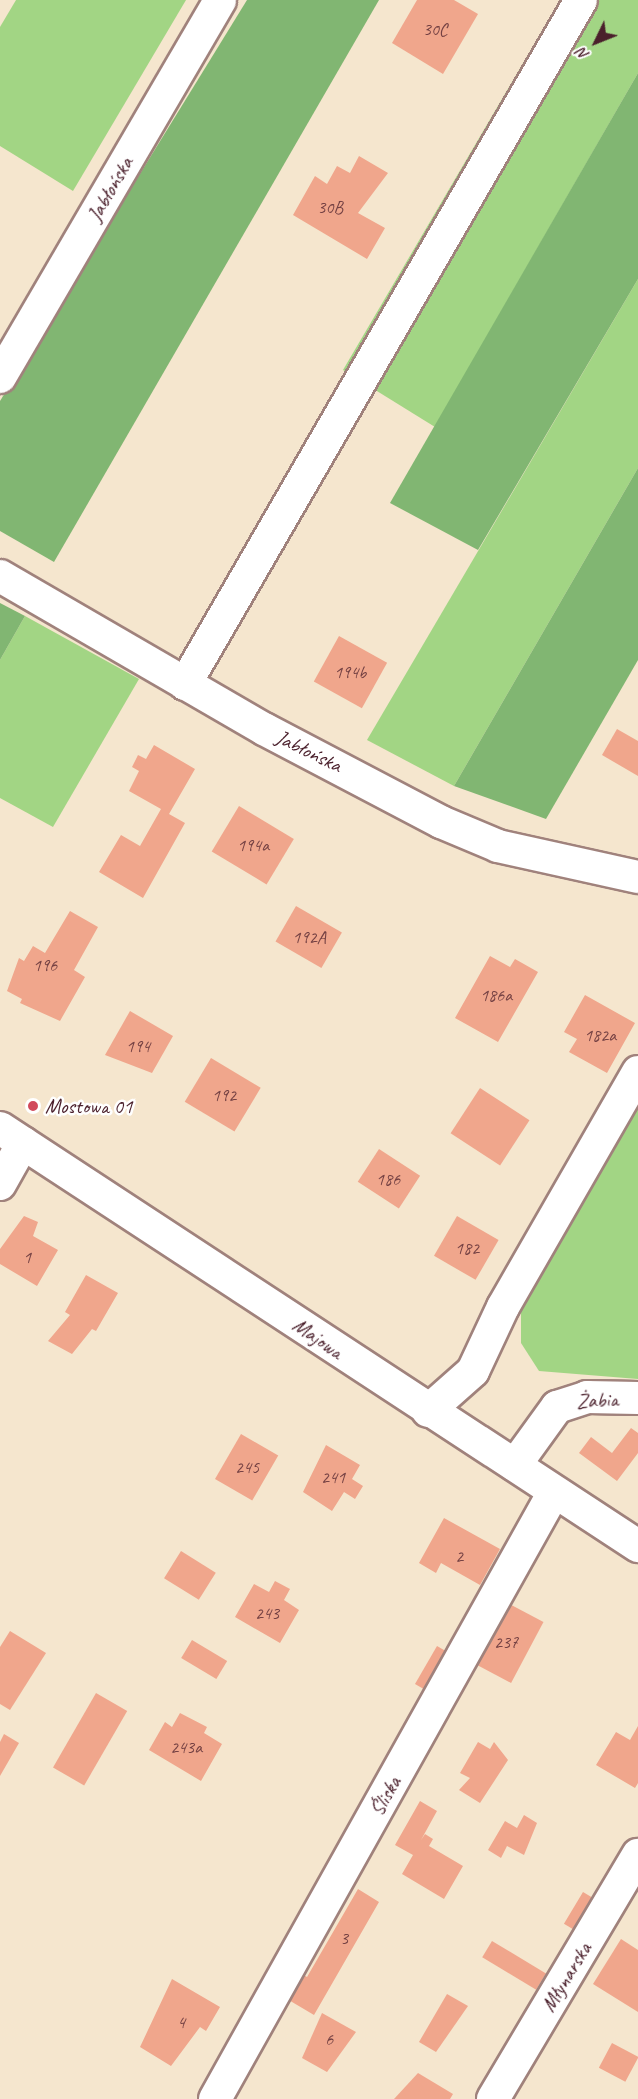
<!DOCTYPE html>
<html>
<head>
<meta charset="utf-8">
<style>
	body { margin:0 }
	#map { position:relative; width:638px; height:2099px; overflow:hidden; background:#f5e6ce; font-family:Caveat,sans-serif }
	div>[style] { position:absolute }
	.green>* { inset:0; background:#a2d584 }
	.forest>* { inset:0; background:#81b672 }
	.building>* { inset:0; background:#f0a68c; transform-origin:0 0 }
	.roads { filter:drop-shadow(2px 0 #a0827c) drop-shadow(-2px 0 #a0827c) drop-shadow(0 2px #a0827c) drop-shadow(0 -2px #a0827c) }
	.minor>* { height:32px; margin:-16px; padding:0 16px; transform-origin:16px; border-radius:16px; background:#fff }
	.dots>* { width:16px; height:16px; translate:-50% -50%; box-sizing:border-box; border:3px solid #fff; border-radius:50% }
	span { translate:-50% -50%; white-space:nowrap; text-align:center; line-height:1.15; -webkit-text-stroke:5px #fff; paint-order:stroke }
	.number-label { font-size:18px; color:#744143 }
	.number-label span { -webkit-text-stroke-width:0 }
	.street-label { font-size:21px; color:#4a1f2b }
	.poi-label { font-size:21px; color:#4a1f2b }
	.left { translate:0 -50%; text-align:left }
	.north { position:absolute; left:566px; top:12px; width:60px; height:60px; -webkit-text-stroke:4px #fff; paint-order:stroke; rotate:227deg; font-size:16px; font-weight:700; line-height:24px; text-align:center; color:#4a1f2b }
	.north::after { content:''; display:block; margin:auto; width:21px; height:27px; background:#4a1f2b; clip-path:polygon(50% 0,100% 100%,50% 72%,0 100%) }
</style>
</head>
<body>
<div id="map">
	<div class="green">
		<div style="clip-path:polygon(16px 0,186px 0,73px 191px,0 146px,0 27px)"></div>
		<div style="clip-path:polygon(560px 0,638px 0,638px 73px,435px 427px,343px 370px)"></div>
		<div style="clip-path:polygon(638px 279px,638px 468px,454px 786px,367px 740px)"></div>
		<div style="clip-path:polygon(25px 616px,139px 679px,53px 827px,0 798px,0 660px)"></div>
		<div style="clip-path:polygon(638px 1104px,638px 1379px,539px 1371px,521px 1343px,521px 1298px)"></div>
	</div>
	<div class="forest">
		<div style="clip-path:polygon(247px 0,379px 0,54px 562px,0 531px,0 401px)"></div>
		<div style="clip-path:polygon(638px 73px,638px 279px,478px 550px,390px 503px)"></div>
		<div style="clip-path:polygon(638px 468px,638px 660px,546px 819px,454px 786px)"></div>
		<div style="clip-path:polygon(0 603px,25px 616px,0 660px)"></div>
	</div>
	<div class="building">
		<div style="clip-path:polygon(417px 0,454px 0,478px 14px,443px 74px,392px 43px)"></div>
		<div style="clip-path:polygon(359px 156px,388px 173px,358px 213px,385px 228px,367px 259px,293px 215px,315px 176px,327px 184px,337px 166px,350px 173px)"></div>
		<div style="left:339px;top:636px;width:55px;height:52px;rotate:29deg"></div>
		<div style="clip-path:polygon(617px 729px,638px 741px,638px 776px,602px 755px)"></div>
		<div style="clip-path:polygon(154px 745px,195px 769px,169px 814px,185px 823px,143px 898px,99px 872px,121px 835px,140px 846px,161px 809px,129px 791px,139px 771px,132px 767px,138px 755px,146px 759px)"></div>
		<div style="left:239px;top:806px;width:64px;height:53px;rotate:31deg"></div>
		<div style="left:296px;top:906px;width:53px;height:41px;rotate:30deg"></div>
		<div style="clip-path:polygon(70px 911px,98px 927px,74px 970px,85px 977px,60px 1021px,20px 1003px,22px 999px,7px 991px,19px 958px,24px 961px,33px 946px,45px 953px)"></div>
		<div style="clip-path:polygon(490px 956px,510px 967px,515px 959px,538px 972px,498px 1042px,455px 1018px)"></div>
		<div style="clip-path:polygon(585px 995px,635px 1023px,607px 1073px,569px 1052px,577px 1039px,564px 1032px)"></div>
		<div style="clip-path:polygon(130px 1011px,173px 1036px,152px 1073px,105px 1055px)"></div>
		<div style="left:211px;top:1058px;width:58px;height:51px;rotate:31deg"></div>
		<div style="left:480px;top:1088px;width:59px;height:54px;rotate:33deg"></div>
		<div style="left:379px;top:1149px;width:49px;height:39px;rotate:33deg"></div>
		<div style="clip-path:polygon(24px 1216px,38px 1222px,33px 1236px,58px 1250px,37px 1286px,0 1264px,0 1249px)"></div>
		<div style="left:457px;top:1216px;width:48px;height:46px;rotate:30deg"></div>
		<div style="clip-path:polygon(86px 1275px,118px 1293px,96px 1331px,92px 1329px,72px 1354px,48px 1341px,70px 1315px,65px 1312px)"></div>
		<div style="clip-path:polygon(631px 1428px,638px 1433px,638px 1453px,617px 1481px,579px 1453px,591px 1437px,612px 1453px)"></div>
		<div style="left:241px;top:1434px;width:43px;height:52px;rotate:30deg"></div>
		<div style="clip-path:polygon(326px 1445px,360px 1465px,352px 1479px,363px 1486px,355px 1499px,344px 1492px,332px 1511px,303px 1492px)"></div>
		<div style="clip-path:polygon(444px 1518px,500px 1549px,480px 1585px,441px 1563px,436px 1573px,419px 1563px)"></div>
		<div style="left:181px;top:1551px;width:41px;height:32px;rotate:32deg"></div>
		<div style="clip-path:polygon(275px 1581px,290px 1589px,284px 1600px,299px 1610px,280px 1643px,235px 1617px,254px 1584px,269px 1592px)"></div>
		<div style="left:502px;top:1600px;width:47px;height:69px;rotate:28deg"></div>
		<div style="clip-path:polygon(10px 1631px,46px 1653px,10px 1710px,0 1704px,0 1647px)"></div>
		<div style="left:192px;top:1640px;width:41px;height:21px;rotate:31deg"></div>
		<div style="left:437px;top:1646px;width:20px;height:44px;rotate:30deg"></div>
		<div style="left:96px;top:1693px;width:36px;height:86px;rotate:30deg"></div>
		<div style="clip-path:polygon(180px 1713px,207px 1727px,204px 1733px,222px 1744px,201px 1781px,149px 1750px,165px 1722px,172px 1727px)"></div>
		<div style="clip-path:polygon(638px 1726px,638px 1783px,635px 1788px,596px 1765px,616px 1732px,630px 1740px)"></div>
		<div style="clip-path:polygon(4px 1734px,19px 1743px,0 1776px,0 1742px)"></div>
		<div style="clip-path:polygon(478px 1742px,490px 1749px,494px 1742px,508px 1760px,480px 1803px,459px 1790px,470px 1778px,460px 1773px)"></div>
		<div style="clip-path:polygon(420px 1801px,437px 1811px,421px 1840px,425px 1834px,433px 1839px,429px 1846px,463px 1866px,444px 1899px,402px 1874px,413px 1855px,395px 1845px)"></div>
		<div style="clip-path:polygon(524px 1815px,537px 1823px,524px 1855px,507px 1846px,501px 1858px,488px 1850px,505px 1821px,517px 1828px)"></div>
		<div style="clip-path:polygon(358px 1889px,379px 1902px,314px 2015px,287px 1999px,302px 1974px,307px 1977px)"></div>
		<div style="left:583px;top:1892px;width:17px;height:37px;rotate:31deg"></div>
		<div style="clip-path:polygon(621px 1939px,638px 1950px,638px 2012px,593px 1984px)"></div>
		<div style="left:492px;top:1941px;width:63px;height:19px;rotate:31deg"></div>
		<div style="clip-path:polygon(172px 1979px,220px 2007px,206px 2031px,200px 2027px,171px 2066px,140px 2047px)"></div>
		<div style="clip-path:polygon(447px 1994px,468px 2006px,436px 2052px,419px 2042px)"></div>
		<div style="clip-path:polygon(322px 2013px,356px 2032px,327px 2072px,302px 2058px)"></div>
		<div style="left:612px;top:2043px;width:30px;height:28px;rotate:28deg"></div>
		<div style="clip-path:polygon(418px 2073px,453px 2094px,450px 2099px,394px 2099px)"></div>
	</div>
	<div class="roads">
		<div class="minor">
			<div style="left:0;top:377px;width:436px;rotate:-59.7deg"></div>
			<div style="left:0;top:576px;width:305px;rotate:30.1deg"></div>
			<div style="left:264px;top:729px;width:200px;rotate:27.7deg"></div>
			<div style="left:441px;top:822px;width:62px;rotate:22.8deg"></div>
			<div style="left:498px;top:846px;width:143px;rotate:12.5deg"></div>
			<div style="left:185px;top:684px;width:790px;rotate:-59.93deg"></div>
			<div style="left:0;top:1128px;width:763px;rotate:33.23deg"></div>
			<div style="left:0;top:1184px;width:47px;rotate:-60.7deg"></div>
			<div style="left:428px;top:1411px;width:60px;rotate:-41.6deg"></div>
			<div style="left:473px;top:1371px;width:71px;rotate:-64.9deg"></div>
			<div style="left:503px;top:1307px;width:271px;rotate:-60.1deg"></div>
			<div style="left:515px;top:1465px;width:72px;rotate:-54.1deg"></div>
			<div style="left:557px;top:1407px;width:32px;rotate:-18deg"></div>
			<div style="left:587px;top:1397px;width:51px;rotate:1.1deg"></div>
			<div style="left:215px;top:2099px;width:695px;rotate:-60.82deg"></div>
			<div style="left:493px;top:2099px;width:284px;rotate:-59.3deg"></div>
		</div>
	</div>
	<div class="dots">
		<div style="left:33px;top:1106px;background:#d1495b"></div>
	</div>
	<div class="number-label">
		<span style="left:435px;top:29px">30C</span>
		<span style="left:330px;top:207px">30B</span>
		<span style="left:350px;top:672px">194b</span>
		<span style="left:253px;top:845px">194a</span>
		<span style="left:309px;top:937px">192A</span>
		<span style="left:45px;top:965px">196</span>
		<span style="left:496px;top:995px">186a</span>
		<span style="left:600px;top:1035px">182a</span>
		<span style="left:138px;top:1046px">194</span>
		<span style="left:224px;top:1095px">192</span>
		<span style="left:388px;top:1179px">186</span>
		<span style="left:467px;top:1248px">182</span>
		<span style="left:27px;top:1257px">1</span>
		<span style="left:247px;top:1467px">245</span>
		<span style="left:333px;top:1477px">241</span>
		<span style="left:459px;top:1556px">2</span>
		<span style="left:267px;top:1613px">243</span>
		<span style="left:506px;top:1642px">237</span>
		<span style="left:186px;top:1747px">243a</span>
		<span style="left:344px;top:1938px">3</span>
		<span style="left:181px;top:2022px">4</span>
		<span style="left:329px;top:2039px">6</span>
	</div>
	<div class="street-label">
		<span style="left:110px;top:189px;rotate:-60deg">Jabłońska</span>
		<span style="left:309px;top:751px;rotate:26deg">Jabłońska</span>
		<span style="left:318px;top:1338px;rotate:34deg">Majowa</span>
		<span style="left:597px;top:1400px;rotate:-4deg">Żabia</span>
		<span style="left:385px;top:1796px;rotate:-61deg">Śliska</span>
		<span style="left:566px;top:1977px;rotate:-59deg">Młynarska</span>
	</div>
	<div class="poi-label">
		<span class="left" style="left:45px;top:1106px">Mostowa 01</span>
	</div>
	<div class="north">N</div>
</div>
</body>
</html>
